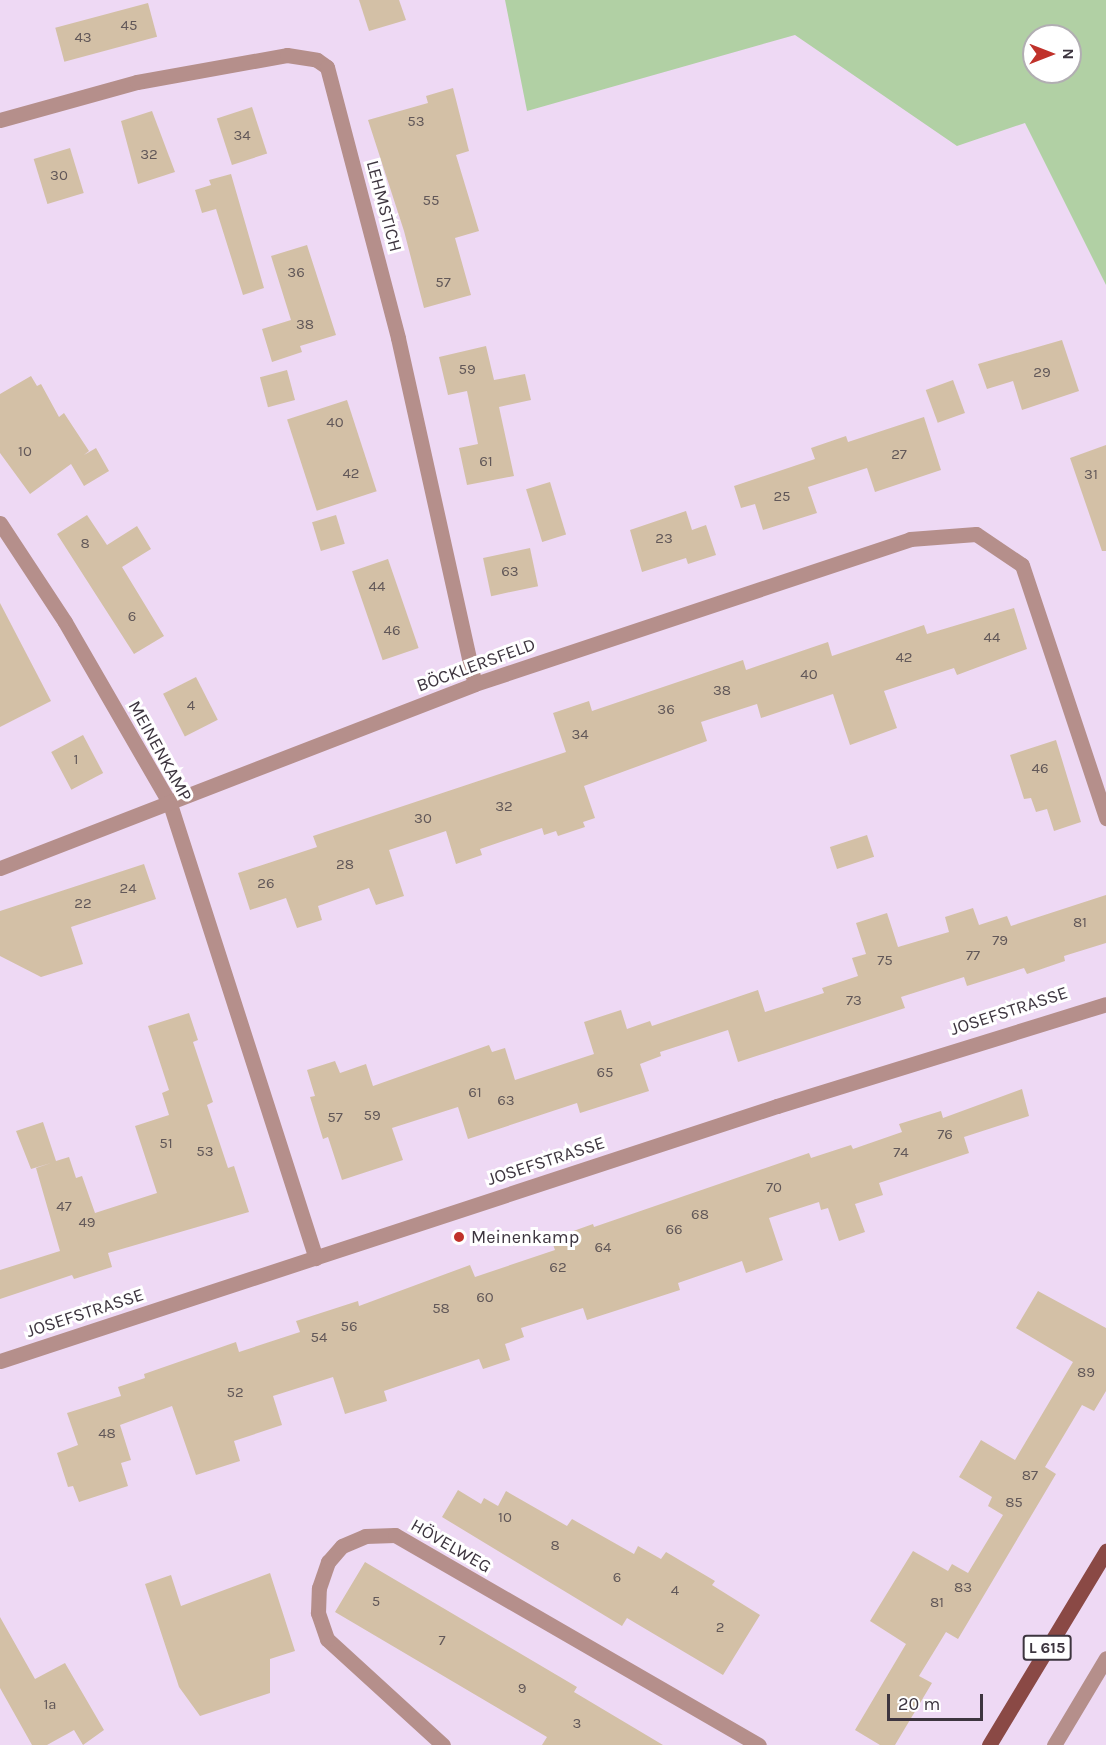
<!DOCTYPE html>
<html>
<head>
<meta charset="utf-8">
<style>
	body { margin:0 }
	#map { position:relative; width:1106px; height:1745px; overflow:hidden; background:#eed9f4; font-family:Karla,sans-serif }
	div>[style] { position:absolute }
	.green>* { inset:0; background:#b1d0a4 }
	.building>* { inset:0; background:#d3c0a6; transform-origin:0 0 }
	.service>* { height:15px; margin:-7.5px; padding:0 7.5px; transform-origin:7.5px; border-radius:7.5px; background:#b58f8b }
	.minor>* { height:15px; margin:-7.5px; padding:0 7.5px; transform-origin:7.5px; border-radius:7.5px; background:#b58f8b }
	.primary>* { height:15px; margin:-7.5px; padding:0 7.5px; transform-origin:7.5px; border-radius:7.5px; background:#8a4945 }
	.dots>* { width:16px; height:16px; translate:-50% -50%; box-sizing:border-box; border:3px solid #fff; border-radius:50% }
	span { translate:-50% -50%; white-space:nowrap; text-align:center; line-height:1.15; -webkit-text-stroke:6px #fff; paint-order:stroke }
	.number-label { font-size:15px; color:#625859 }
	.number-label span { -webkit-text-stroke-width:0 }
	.shield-label span { padding:2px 4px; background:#fff; border:2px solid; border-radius:4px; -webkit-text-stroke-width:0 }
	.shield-label { font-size:16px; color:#3d353f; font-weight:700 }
	.street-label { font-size:18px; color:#3d353f }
	.poi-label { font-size:18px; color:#3d353f }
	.left { translate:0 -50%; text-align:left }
	.north { position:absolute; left:1022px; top:24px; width:60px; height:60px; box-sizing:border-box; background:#fff; border:2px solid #b1aeb2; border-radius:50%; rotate:90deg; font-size:16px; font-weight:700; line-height:24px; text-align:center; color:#3d353f }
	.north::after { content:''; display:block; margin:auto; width:21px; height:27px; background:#c0322b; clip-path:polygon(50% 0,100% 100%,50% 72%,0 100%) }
	.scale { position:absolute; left:887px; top:1694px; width:96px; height:27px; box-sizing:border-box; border:3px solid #3d353f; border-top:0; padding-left:8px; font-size:18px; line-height:21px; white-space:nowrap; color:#3d353f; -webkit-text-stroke:4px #fff; paint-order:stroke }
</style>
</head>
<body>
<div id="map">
	<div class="green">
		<div style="clip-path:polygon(evenodd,505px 0,1106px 0,1106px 285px,1025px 123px,957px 146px,795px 35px,527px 111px,505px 0,1034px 36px,1070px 36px,1070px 72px,1034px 72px,1034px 36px)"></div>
	</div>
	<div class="building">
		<div style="clip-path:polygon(359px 0,399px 0,406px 20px,369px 31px)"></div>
		<div style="left:148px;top:3px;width:35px;height:96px;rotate:75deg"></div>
		<div style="clip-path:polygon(453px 88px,469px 151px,456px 155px,479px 231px,455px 238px,471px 295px,424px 308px,404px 231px,368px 120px,428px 103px,426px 96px)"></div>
		<div style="left:252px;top:107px;width:49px;height:37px;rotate:72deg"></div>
		<div style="clip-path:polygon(152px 111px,175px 172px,138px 184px,121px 121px)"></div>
		<div style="left:70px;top:148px;width:47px;height:38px;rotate:73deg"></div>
		<div style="clip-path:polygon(231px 174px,264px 288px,243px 295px,216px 209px,202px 213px,195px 190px,211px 185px,209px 180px)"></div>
		<div style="clip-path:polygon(307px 245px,336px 335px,300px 346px,302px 352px,272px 362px,262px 329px,291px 320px,271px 256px)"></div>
		<div style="clip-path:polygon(1062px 340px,1079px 391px,1022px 410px,1013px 381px,987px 389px,978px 364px)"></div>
		<div style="clip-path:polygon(486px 346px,494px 380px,525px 374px,531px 400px,499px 407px,514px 476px,467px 485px,459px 448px,478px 444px,467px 391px,448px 395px,439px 357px)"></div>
		<div style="left:287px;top:370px;width:31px;height:28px;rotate:75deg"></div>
		<div style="clip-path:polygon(31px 376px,37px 386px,41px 384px,59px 417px,64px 413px,89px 451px,84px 455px,96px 448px,109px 471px,84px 486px,71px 464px,30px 494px,0 453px,0 394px)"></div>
		<div style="left:953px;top:380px;width:35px;height:29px;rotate:70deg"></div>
		<div style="left:347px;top:400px;width:96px;height:63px;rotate:72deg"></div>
		<div style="clip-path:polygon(924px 417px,941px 470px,875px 492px,867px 468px,808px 487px,817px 513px,763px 530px,755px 504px,741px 508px,734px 486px,815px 459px,811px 448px,846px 436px,848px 442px)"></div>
		<div style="clip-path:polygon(1106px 445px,1106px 551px,1102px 551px,1070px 458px)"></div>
		<div style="left:550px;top:482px;width:55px;height:25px;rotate:73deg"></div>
		<div style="clip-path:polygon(686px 511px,692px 530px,706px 525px,716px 555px,688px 564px,686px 558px,642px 572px,630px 530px)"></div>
		<div style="clip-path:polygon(87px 515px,107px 545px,137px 526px,151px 549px,122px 567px,164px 636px,134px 654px,57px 534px)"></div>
		<div style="left:336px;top:515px;width:30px;height:25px;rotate:73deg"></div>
		<div style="left:530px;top:548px;width:39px;height:48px;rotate:78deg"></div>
		<div style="left:388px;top:559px;width:94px;height:38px;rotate:71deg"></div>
		<div style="clip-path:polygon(0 603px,51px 701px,0 727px)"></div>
		<div style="clip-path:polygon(1014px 608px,1027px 649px,957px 675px,954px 668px,884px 691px,897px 728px,850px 745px,833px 694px,761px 718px,757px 704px,701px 722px,707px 741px,584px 786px,595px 818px,583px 822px,585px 827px,558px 836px,556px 831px,544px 835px,542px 828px,480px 849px,482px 855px,456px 864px,446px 831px,389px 850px,404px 896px,376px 905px,369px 888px,318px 906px,322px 920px,297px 928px,286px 898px,250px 910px,238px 873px,317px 847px,313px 836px,566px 752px,553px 713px,589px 701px,592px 711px,743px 660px,746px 670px,828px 642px,832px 656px,924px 625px,927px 634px)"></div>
		<div style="left:196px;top:677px;width:48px;height:37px;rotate:63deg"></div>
		<div style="left:83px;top:735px;width:43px;height:36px;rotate:62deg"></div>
		<div style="clip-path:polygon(1056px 740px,1081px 822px,1054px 831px,1047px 809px,1036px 812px,1031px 798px,1024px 799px,1010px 755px)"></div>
		<div style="left:867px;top:835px;width:23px;height:39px;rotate:72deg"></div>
		<div style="clip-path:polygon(144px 864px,156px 899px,71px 927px,83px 964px,41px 977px,0 956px,0 911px)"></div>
		<div style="clip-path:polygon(1106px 895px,1106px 943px,1064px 956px,1065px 961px,1027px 974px,1024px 968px,967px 986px,964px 977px,901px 997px,905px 1008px,738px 1062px,728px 1030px,660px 1052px,661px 1056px,640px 1064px,649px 1091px,580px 1113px,577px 1103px,468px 1139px,458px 1107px,392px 1128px,403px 1160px,342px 1180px,328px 1137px,323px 1139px,310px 1097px,315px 1096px,307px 1070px,335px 1061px,340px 1073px,366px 1064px,373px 1086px,489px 1045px,492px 1052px,505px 1048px,515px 1080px,594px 1054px,584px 1022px,621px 1010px,627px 1029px,650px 1021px,652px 1026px,758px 990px,765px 1012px,824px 993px,822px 988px,858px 976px,852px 958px,866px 954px,856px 923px,887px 913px,898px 947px,949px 932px,945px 917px,973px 908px,979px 925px,1007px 916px,1011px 926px)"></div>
		<div style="clip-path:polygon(189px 1013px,198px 1040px,193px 1042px,213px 1102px,207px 1105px,228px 1168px,234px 1166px,249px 1212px,108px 1253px,112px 1267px,74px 1279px,72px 1275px,0 1299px,0 1270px,60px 1251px,36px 1168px,51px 1163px,31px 1169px,16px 1131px,43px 1122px,56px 1161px,69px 1157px,76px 1178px,82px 1176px,95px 1213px,157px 1193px,135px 1126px,169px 1115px,162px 1093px,169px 1090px,148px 1026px)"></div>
		<div style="clip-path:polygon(1022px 1089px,1029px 1116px,964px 1137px,969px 1153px,879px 1183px,883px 1195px,855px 1204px,865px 1232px,839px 1241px,828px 1208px,821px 1210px,819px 1202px,769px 1218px,783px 1260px,746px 1273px,742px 1261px,678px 1283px,680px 1290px,587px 1320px,583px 1308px,521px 1328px,524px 1337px,505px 1344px,510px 1360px,483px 1369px,479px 1359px,384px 1391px,387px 1401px,345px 1414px,333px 1377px,273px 1396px,282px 1425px,234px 1441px,240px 1461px,196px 1475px,172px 1406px,120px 1425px,131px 1460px,121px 1463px,128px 1486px,79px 1502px,73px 1486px,68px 1487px,57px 1453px,78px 1445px,67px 1413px,121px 1396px,118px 1387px,145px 1378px,144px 1374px,236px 1342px,239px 1352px,300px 1332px,296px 1321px,358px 1301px,359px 1306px,470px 1265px,475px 1277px,555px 1250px,551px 1239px,593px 1224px,594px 1227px,809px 1153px,811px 1158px,851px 1145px,853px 1149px,902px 1132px,899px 1124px,941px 1111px,943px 1118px)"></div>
		<div style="clip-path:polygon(1038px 1291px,1106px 1328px,1106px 1391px,1094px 1411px,1082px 1405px,1045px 1467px,1056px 1474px,958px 1639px,946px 1632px,919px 1676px,932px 1683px,895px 1745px,880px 1745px,855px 1730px,906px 1644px,870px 1621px,913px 1551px,948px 1571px,952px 1564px,968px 1573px,1003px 1515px,988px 1506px,992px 1497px,959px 1477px,981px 1440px,1015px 1460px,1073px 1362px,1016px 1328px)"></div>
		<div style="clip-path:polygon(458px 1490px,481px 1504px,484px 1498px,498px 1506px,506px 1491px,567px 1526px,572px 1519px,634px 1554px,638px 1546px,661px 1559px,666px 1552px,715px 1581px,712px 1585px,760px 1615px,723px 1675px,627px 1618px,622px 1626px,442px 1517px)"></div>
		<div style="clip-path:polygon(365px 1562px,577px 1687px,574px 1692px,663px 1745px,542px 1745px,547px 1737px,335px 1612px)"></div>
		<div style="clip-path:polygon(270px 1573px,295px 1651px,270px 1659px,270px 1693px,200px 1716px,179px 1687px,145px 1584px,171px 1575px,181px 1606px)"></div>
		<div style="clip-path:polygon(0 1617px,35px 1679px,65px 1663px,104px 1730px,83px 1745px,74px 1730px,47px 1745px,32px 1745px,0 1688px)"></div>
	</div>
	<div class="service">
		<div style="left:976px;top:534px;width:55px;rotate:34deg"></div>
		<div style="left:1022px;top:565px;width:267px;rotate:71.6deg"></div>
	</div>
	<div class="minor">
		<div style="left:0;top:120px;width:142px;rotate:-15.5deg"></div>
		<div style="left:137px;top:82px;width:152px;rotate:-10.2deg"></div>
		<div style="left:287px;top:55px;width:30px;rotate:9deg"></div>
		<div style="left:317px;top:60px;width:12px;rotate:35deg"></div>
		<div style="left:327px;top:67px;width:280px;rotate:75.3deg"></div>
		<div style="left:398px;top:338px;width:354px;rotate:77.5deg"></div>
		<div style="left:0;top:523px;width:118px;rotate:56.7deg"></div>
		<div style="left:65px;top:622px;width:210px;rotate:60deg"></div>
		<div style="left:170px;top:804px;width:477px;rotate:72.2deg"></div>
		<div style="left:0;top:868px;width:509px;rotate:-21.17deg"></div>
		<div style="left:475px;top:684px;width:459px;rotate:-18.4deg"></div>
		<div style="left:910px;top:539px;width:66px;rotate:-4.3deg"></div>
		<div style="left:0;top:1361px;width:818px;rotate:-18.17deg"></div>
		<div style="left:777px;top:1106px;width:344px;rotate:-17.2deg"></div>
		<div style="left:443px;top:1745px;width:157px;rotate:-137.6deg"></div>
		<div style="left:327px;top:1639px;width:28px;rotate:-109deg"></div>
		<div style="left:318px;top:1613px;width:25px;rotate:-88deg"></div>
		<div style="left:319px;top:1588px;width:28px;rotate:-71deg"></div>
		<div style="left:328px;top:1562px;width:21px;rotate:-49deg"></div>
		<div style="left:342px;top:1546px;width:25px;rotate:-23deg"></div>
		<div style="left:365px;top:1536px;width:30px;rotate:-2deg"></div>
		<div style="left:395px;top:1535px;width:420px;rotate:30deg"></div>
		<div style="left:1054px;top:1745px;width:101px;rotate:-59.1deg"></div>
	</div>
	<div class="primary">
		<div style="left:989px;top:1745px;width:227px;rotate:-58.9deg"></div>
	</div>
	<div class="dots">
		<div style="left:459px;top:1237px;background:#c0322b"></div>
	</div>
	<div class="number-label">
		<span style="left:129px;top:26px">45</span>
		<span style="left:83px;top:38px">43</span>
		<span style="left:416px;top:122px">53</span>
		<span style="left:242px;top:136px">34</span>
		<span style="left:149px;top:155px">32</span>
		<span style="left:59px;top:176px">30</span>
		<span style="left:431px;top:201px">55</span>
		<span style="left:296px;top:273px">36</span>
		<span style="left:443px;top:283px">57</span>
		<span style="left:305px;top:325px">38</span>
		<span style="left:467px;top:370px">59</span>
		<span style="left:1042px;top:373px">29</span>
		<span style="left:335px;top:423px">40</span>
		<span style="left:25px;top:452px">10</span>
		<span style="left:899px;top:455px">27</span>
		<span style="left:486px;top:462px">61</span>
		<span style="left:351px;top:474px">42</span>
		<span style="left:1091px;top:475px">31</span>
		<span style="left:782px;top:497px">25</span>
		<span style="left:664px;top:539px">23</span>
		<span style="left:85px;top:544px">8</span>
		<span style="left:510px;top:572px">63</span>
		<span style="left:377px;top:587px">44</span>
		<span style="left:132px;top:617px">6</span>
		<span style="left:392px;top:631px">46</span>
		<span style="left:992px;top:638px">44</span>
		<span style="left:904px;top:658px">42</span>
		<span style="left:809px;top:675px">40</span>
		<span style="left:722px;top:691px">38</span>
		<span style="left:191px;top:706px">4</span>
		<span style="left:666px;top:710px">36</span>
		<span style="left:580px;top:735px">34</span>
		<span style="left:76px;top:760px">1</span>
		<span style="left:1040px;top:769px">46</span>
		<span style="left:504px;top:807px">32</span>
		<span style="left:423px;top:819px">30</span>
		<span style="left:345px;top:865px">28</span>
		<span style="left:266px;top:884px">26</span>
		<span style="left:128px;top:889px">24</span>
		<span style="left:83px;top:904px">22</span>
		<span style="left:1080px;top:923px">81</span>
		<span style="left:1000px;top:941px">79</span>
		<span style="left:973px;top:956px">77</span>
		<span style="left:885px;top:961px">75</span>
		<span style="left:854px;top:1001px">73</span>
		<span style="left:605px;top:1073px">65</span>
		<span style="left:475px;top:1093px">61</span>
		<span style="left:506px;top:1101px">63</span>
		<span style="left:372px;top:1116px">59</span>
		<span style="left:335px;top:1118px">57</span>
		<span style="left:945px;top:1135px">76</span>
		<span style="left:166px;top:1144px">51</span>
		<span style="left:205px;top:1152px">53</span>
		<span style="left:901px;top:1153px">74</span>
		<span style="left:774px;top:1188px">70</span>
		<span style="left:64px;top:1207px">47</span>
		<span style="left:700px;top:1215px">68</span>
		<span style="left:87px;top:1223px">49</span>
		<span style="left:674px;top:1230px">66</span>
		<span style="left:603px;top:1248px">64</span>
		<span style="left:558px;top:1268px">62</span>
		<span style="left:485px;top:1298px">60</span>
		<span style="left:441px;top:1309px">58</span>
		<span style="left:349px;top:1327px">56</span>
		<span style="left:319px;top:1338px">54</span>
		<span style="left:1086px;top:1373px">89</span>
		<span style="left:235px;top:1393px">52</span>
		<span style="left:107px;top:1434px">48</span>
		<span style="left:1030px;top:1476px">87</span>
		<span style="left:1014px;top:1503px">85</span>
		<span style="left:505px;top:1518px">10</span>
		<span style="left:555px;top:1546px">8</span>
		<span style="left:617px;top:1578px">6</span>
		<span style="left:963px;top:1588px">83</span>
		<span style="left:675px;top:1591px">4</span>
		<span style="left:376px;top:1602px">5</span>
		<span style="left:937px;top:1603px">81</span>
		<span style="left:720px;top:1628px">2</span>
		<span style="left:442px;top:1641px">7</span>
		<span style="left:522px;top:1689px">9</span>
		<span style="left:50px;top:1705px">1a</span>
		<span style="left:577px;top:1724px">3</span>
	</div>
	<div class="shield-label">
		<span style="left:1047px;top:1648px">L 615</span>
	</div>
	<div class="street-label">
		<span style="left:384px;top:206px;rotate:75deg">LEHMSTICH</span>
		<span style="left:476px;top:665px;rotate:-20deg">BÖCKLERSFELD</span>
		<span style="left:160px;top:751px;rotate:61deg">MEINENKAMP</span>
		<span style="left:1009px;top:1011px;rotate:-18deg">JOSEFSTRASSE</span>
		<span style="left:546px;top:1161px;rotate:-18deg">JOSEFSTRASSE</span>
		<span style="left:85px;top:1313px;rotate:-18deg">JOSEFSTRASSE</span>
		<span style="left:451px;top:1546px;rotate:30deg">HÖVELWEG</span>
	</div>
	<div class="poi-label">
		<span class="left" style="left:471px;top:1237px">Meinenkamp</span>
	</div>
	<div class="north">N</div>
	<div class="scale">20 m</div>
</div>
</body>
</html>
